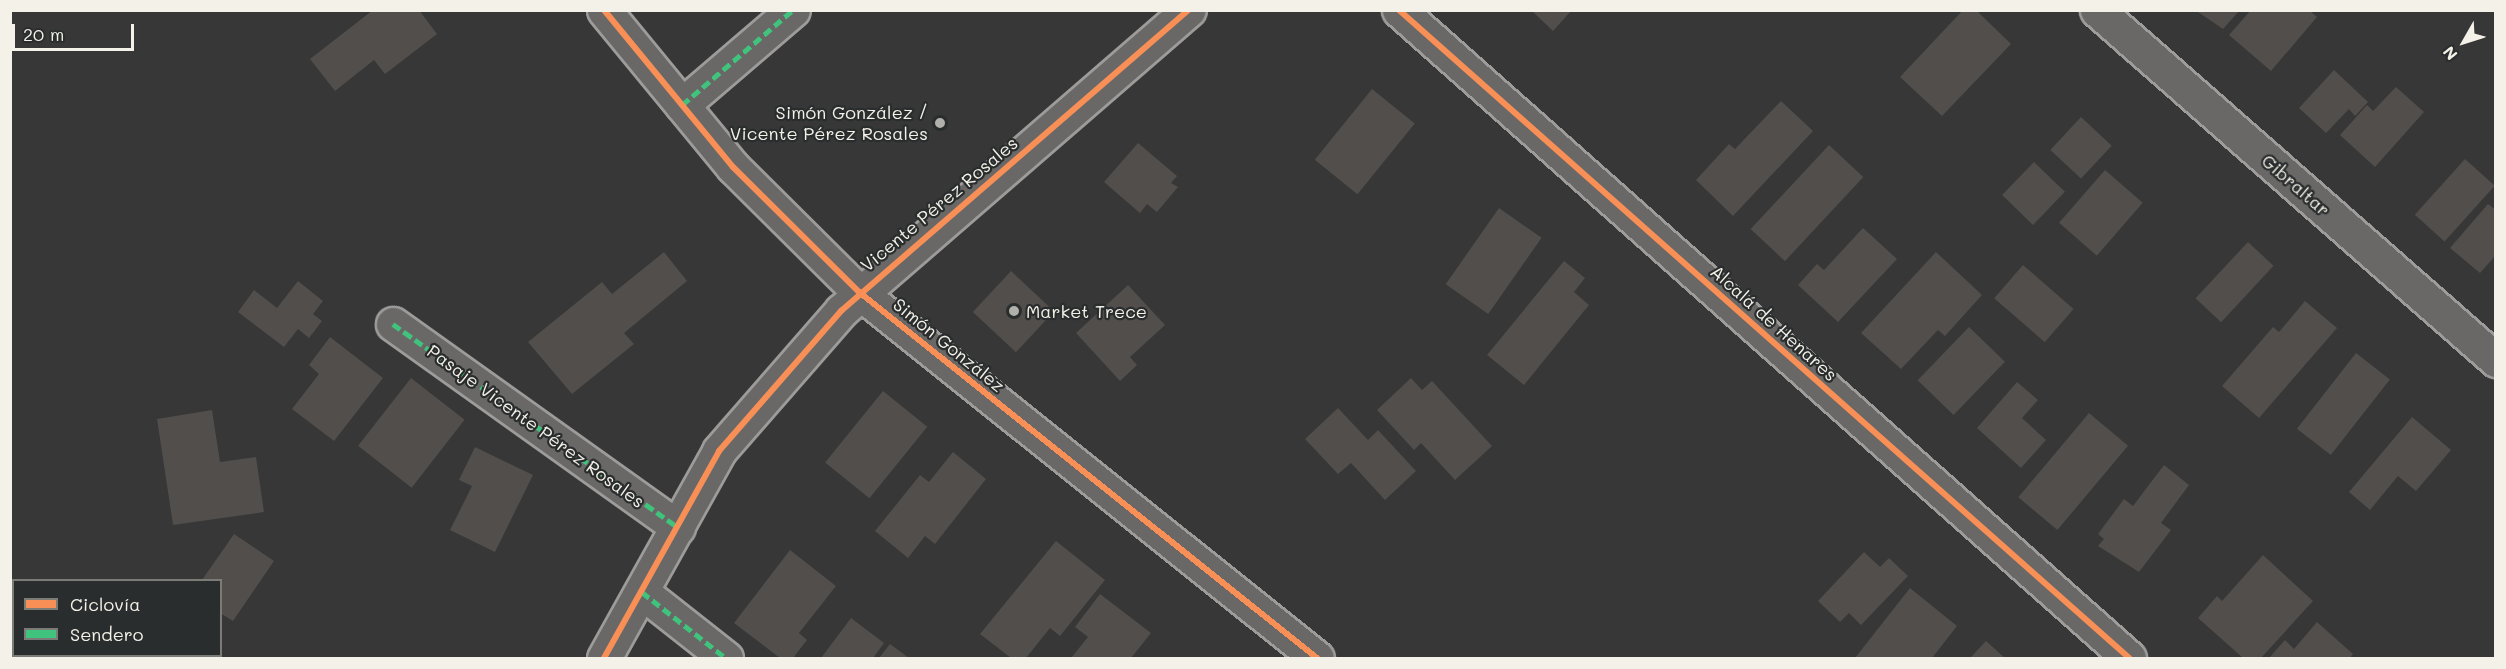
<!DOCTYPE html>
<html>
<head>
<meta charset="utf-8">
<style>
	body { margin:0 }
	#map { position:relative; width:2506px; height:669px; overflow:hidden; background:#373737; font-family:Mali,sans-serif }
	div>[style] { position:absolute }
	.building>* { inset:0; background:#514e4c; transform-origin:0 0 }
	.roads { filter:drop-shadow(2px 0 #9d9c9b) drop-shadow(-2px 0 #9d9c9b) drop-shadow(0 2px #9d9c9b) drop-shadow(0 -2px #9d9c9b) }
	.lane>* { height:16px; margin:-8px; padding:0 8px; transform-origin:8px; border-radius:8px; background:#696866 }
	.street>* { height:33px; margin:-16.5px; padding:0 16.5px; transform-origin:16.5px; border-radius:16.5px; background:#696866 }
	.secondary>* { height:33px; margin:-16.5px; padding:0 16.5px; transform-origin:16.5px; border-radius:16.5px; background:#696866 }
	.quiet>* { height:4.5px; margin-top:-2.25px; transform-origin:0; background:repeating-linear-gradient(90deg,#40c37c 0 9px,transparent 0 13.5px) }
	.cycleway>* { height:6px; margin:-3px; padding:0 3px; transform-origin:3px; border-radius:3px; background:#f78f57 }
	.dots>* { width:16px; height:16px; translate:-50% -50%; box-sizing:border-box; border:3px solid #2a2d2e; border-radius:50% }
	span { translate:-50% -50%; white-space:nowrap; text-align:center; line-height:1.15; -webkit-text-stroke:4.5px #2a2d2e; paint-order:stroke }
	.poi-label { font-size:18px; color:#f4f1e8 }
	.right { translate:-100% -50%; text-align:right }
	.left { translate:0 -50%; text-align:left }
	.street-label { font-size:18px; color:#f4f1e8 }
	.frame { position:absolute; inset:0; border:12px solid #f4f1e8; pointer-events:none }
	.legend { position:absolute; left:12px; top:579px; width:210px; height:78px; box-sizing:border-box; background:#2a2d2e; border:2px solid #7b7b78; margin:0; padding:8px 10px; list-style:none; font-size:18px; color:#f4f1e8 }
	.legend li { display:flex; align-items:center; gap:12px; height:30px }
	.legend b { width:30px; border:2px solid #7b7b78 }
	.north { position:absolute; left:2434px; top:12px; width:60px; height:60px; -webkit-text-stroke:4px #2a2d2e; paint-order:stroke; rotate:231deg; font-size:16px; font-weight:700; line-height:24px; text-align:center; color:#f4f1e8 }
	.north::after { content:''; display:block; margin:auto; width:21px; height:27px; background:#f4f1e8; clip-path:polygon(50% 0,100% 100%,50% 72%,0 100%) }
	.scale { position:absolute; left:12px; top:24px; width:122px; height:27px; box-sizing:border-box; border:3px solid #f4f1e8; border-top:0; padding-left:8px; font-size:18px; line-height:21px; white-space:nowrap; color:#f4f1e8; -webkit-text-stroke:4px #2a2d2e; paint-order:stroke }
</style>
</head>
<body>
<div id="map">
	<div class="building">
		<div style="clip-path:polygon(373px 10px,419px 10px,437px 34px,385px 74px,374px 60px,335px 91px,310px 59px)"></div>
		<div style="clip-path:polygon(1531px 10px,1572px 10px,1553px 31px)"></div>
		<div style="clip-path:polygon(1963px 10px,1976px 10px,2011px 44px,1942px 116px,1900px 77px)"></div>
		<div style="clip-path:polygon(2195px 10px,2240px 10px,2223px 29px)"></div>
		<div style="clip-path:polygon(2251px 10px,2309px 10px,2317px 17px,2271px 71px,2229px 35px)"></div>
		<div style="clip-path:polygon(2334px 70px,2368px 102px,2355px 116px,2349px 109px,2326px 133px,2299px 108px)"></div>
		<div style="clip-path:polygon(2396px 87px,2424px 112px,2375px 167px,2340px 135px,2367px 105px,2373px 111px)"></div>
		<div style="left:1372px;top:89px;width:55px;height:91px;rotate:39deg"></div>
		<div style="clip-path:polygon(1781px 101px,1813px 131px,1733px 216px,1696px 180px,1729px 144px,1735px 149px)"></div>
		<div style="left:2081px;top:117px;width:42px;height:45px;rotate:43deg"></div>
		<div style="clip-path:polygon(1138px 143px,1177px 176px,1171px 183px,1178px 187px,1157px 212px,1147px 204px,1140px 213px,1104px 182px)"></div>
		<div style="left:1829px;top:145px;width:47px;height:115px;rotate:43deg"></div>
		<div style="left:2465px;top:159px;width:40px;height:75px;rotate:42deg"></div>
		<div style="left:2034px;top:162px;width:43px;height:46px;rotate:44deg"></div>
		<div style="left:2105px;top:170px;width:50px;height:70px;rotate:41deg"></div>
		<div style="clip-path:polygon(2488px 204px,2496px 210px,2496px 255px,2480px 273px,2450px 248px)"></div>
		<div style="left:1499px;top:208px;width:52px;height:93px;rotate:35deg"></div>
		<div style="clip-path:polygon(1863px 228px,1897px 259px,1838px 322px,1798px 285px,1817px 264px,1824px 270px)"></div>
		<div style="left:2248px;top:242px;width:35px;height:77px;rotate:43deg"></div>
		<div style="clip-path:polygon(664px 252px,687px 281px,624px 333px,634px 344px,572px 394px,528px 342px,602px 282px,612px 294px)"></div>
		<div style="clip-path:polygon(1936px 252px,1982px 295px,1945px 336px,1938px 330px,1901px 369px,1861px 333px)"></div>
		<div style="clip-path:polygon(1564px 261px,1585px 278px,1574px 292px,1589px 305px,1524px 385px,1487px 355px)"></div>
		<div style="left:2023px;top:265px;width:67px;height:44px;rotate:41deg"></div>
		<div style="left:1011px;top:271px;width:59px;height:56px;rotate:43deg"></div>
		<div style="clip-path:polygon(298px 281px,323px 301px,313px 314px,322px 321px,309px 338px,298px 329px,284px 347px,238px 312px,254px 290px,277px 308px)"></div>
		<div style="clip-path:polygon(1128px 285px,1165px 325px,1130px 357px,1137px 365px,1120px 381px,1076px 333px)"></div>
		<div style="clip-path:polygon(2305px 301px,2337px 328px,2259px 418px,2222px 386px,2273px 327px,2279px 332px)"></div>
		<div style="left:1969px;top:327px;width:50px;height:74px;rotate:44deg"></div>
		<div style="clip-path:polygon(330px 337px,383px 378px,334px 441px,292px 409px,319px 374px,309px 365px)"></div>
		<div style="left:2356px;top:353px;width:43px;height:96px;rotate:38deg"></div>
		<div style="left:411px;top:378px;width:68px;height:86px;rotate:38deg"></div>
		<div style="clip-path:polygon(1411px 378px,1422px 390px,1432px 381px,1492px 446px,1455px 480px,1421px 443px,1414px 450px,1377px 410px)"></div>
		<div style="clip-path:polygon(2017px 382px,2038px 400px,2022px 418px,2046px 440px,2021px 468px,1977px 428px)"></div>
		<div style="left:883px;top:391px;width:57px;height:92px;rotate:39deg"></div>
		<div style="clip-path:polygon(1338px 408px,1368px 440px,1378px 430px,1416px 471px,1385px 500px,1351px 463px,1338px 474px,1305px 439px)"></div>
		<div style="clip-path:polygon(212px 410px,220px 462px,256px 457px,264px 512px,173px 525px,157px 419px)"></div>
		<div style="left:2089px;top:413px;width:51px;height:110px;rotate:40deg"></div>
		<div style="clip-path:polygon(2412px 417px,2451px 450px,2416px 491px,2398px 476px,2370px 510px,2349px 492px)"></div>
		<div style="clip-path:polygon(475px 447px,533px 475px,495px 552px,450px 530px,472px 486px,459px 480px)"></div>
		<div style="clip-path:polygon(953px 452px,986px 479px,935px 544px,925px 536px,908px 558px,875px 531px,920px 475px,929px 482px)"></div>
		<div style="clip-path:polygon(2164px 465px,2189px 485px,2161px 523px,2171px 530px,2139px 572px,2098px 546px,2104px 539px,2098px 534px,2124px 499px,2133px 506px)"></div>
		<div style="clip-path:polygon(234px 534px,274px 561px,233px 621px,220px 613px,220px 580px,202px 580px)"></div>
		<div style="clip-path:polygon(1056px 541px,1105px 580px,1060px 636px,1050px 628px,1026px 658px,1011px 658px,980px 634px)"></div>
		<div style="clip-path:polygon(790px 550px,836px 586px,799px 633px,807px 640px,793px 658px,780px 658px,734px 623px)"></div>
		<div style="clip-path:polygon(1864px 552px,1880px 567px,1889px 558px,1908px 576px,1861px 625px,1849px 613px,1840px 622px,1818px 601px)"></div>
		<div style="clip-path:polygon(2263px 555px,2313px 601px,2261px 658px,2243px 658px,2198px 618px,2217px 596px,2222px 601px)"></div>
		<div style="clip-path:polygon(1910px 588px,1957px 626px,1932px 658px,1855px 658px)"></div>
		<div style="clip-path:polygon(1100px 594px,1151px 633px,1131px 658px,1071px 658px,1088px 637px,1075px 627px)"></div>
		<div style="clip-path:polygon(851px 618px,884px 643px,873px 658px,821px 658px)"></div>
		<div style="clip-path:polygon(2317px 622px,2353px 654px,2350px 658px,2269px 658px,2285px 640px,2294px 649px)"></div>
		<div style="clip-path:polygon(1986px 641px,2005px 658px,1970px 658px)"></div>
		<div style="clip-path:polygon(890px 644px,909px 658px,879px 658px)"></div>
	</div>
	<div class="roads">
		<div class="lane">
			<div style="left:115px;top:658px;width:2px;rotate:-63deg"></div>
		</div>
		<div class="street">
			<div style="left:604px;top:10px;width:203px;rotate:50.6deg"></div>
			<div style="left:733px;top:167px;width:177px;rotate:44.8deg"></div>
			<div style="left:859px;top:292px;width:586px;rotate:38.63deg"></div>
			<div style="left:1399px;top:10px;width:976px;rotate:41.59deg"></div>
			<div style="left:2097px;top:10px;width:531px;rotate:41.26deg"></div>
			<div style="left:682px;top:105px;width:146px;rotate:-40.6deg"></div>
			<div style="left:393px;top:324px;width:350px;rotate:35.5deg"></div>
			<div style="left:642px;top:592px;width:107px;rotate:38.2deg"></div>
		</div>
		<div class="secondary">
			<div style="left:604px;top:658px;width:237px;rotate:-60.9deg"></div>
			<div style="left:719px;top:451px;width:186px;rotate:-48.9deg"></div>
			<div style="left:841px;top:311px;width:460px;rotate:-40.9deg"></div>
		</div>
	</div>
	<div class="quiet">
		<div style="left:682px;top:105px;width:146px;rotate:-40.6deg"></div>
		<div style="left:393px;top:324px;width:350px;rotate:35.5deg"></div>
		<div style="left:642px;top:592px;width:107px;rotate:38.2deg"></div>
	</div>
	<div class="cycleway">
		<div style="left:604px;top:10px;width:203px;rotate:50.6deg"></div>
		<div style="left:733px;top:167px;width:177px;rotate:44.8deg"></div>
		<div style="left:859px;top:292px;width:586px;rotate:38.63deg"></div>
		<div style="left:1399px;top:10px;width:976px;rotate:41.59deg"></div>
		<div style="left:604px;top:658px;width:237px;rotate:-60.9deg"></div>
		<div style="left:719px;top:451px;width:186px;rotate:-48.9deg"></div>
		<div style="left:841px;top:311px;width:460px;rotate:-40.9deg"></div>
	</div>
	<div class="dots">
		<div style="left:940px;top:123px;background:#b2b0aa"></div>
		<div style="left:1014px;top:311px;background:#b2b0aa"></div>
	</div>
	<div class="poi-label">
		<span class="right" style="left:928px;top:123px">Simón González /<br>Vicente Pérez Rosales</span>
		<span class="left" style="left:1026px;top:311px">Market Trece</span>
	</div>
	<div class="street-label">
		<span style="left:2296px;top:185px;rotate:41deg">Gibraltar</span>
		<span style="left:939px;top:204px;rotate:-40deg">Vicente Pérez Rosales</span>
		<span style="left:1774px;top:323px;rotate:42deg">Alcalá de Henares</span>
		<span style="left:949px;top:345px;rotate:39deg">Simón González</span>
		<span style="left:536px;top:426px;rotate:36deg">Pasaje Vicente Pérez Rosales</span>
	</div>
	<div class="frame"></div>
	<ul class="legend">
	<li><b style="height:8px;background:#f78f57"></b>Ciclovía</li>
	<li><b style="height:8px;background:#40c37c"></b>Sendero</li>
	</ul>
	<div class="north">N</div>
	<div class="scale">20 m</div>
</div>
</body>
</html>
